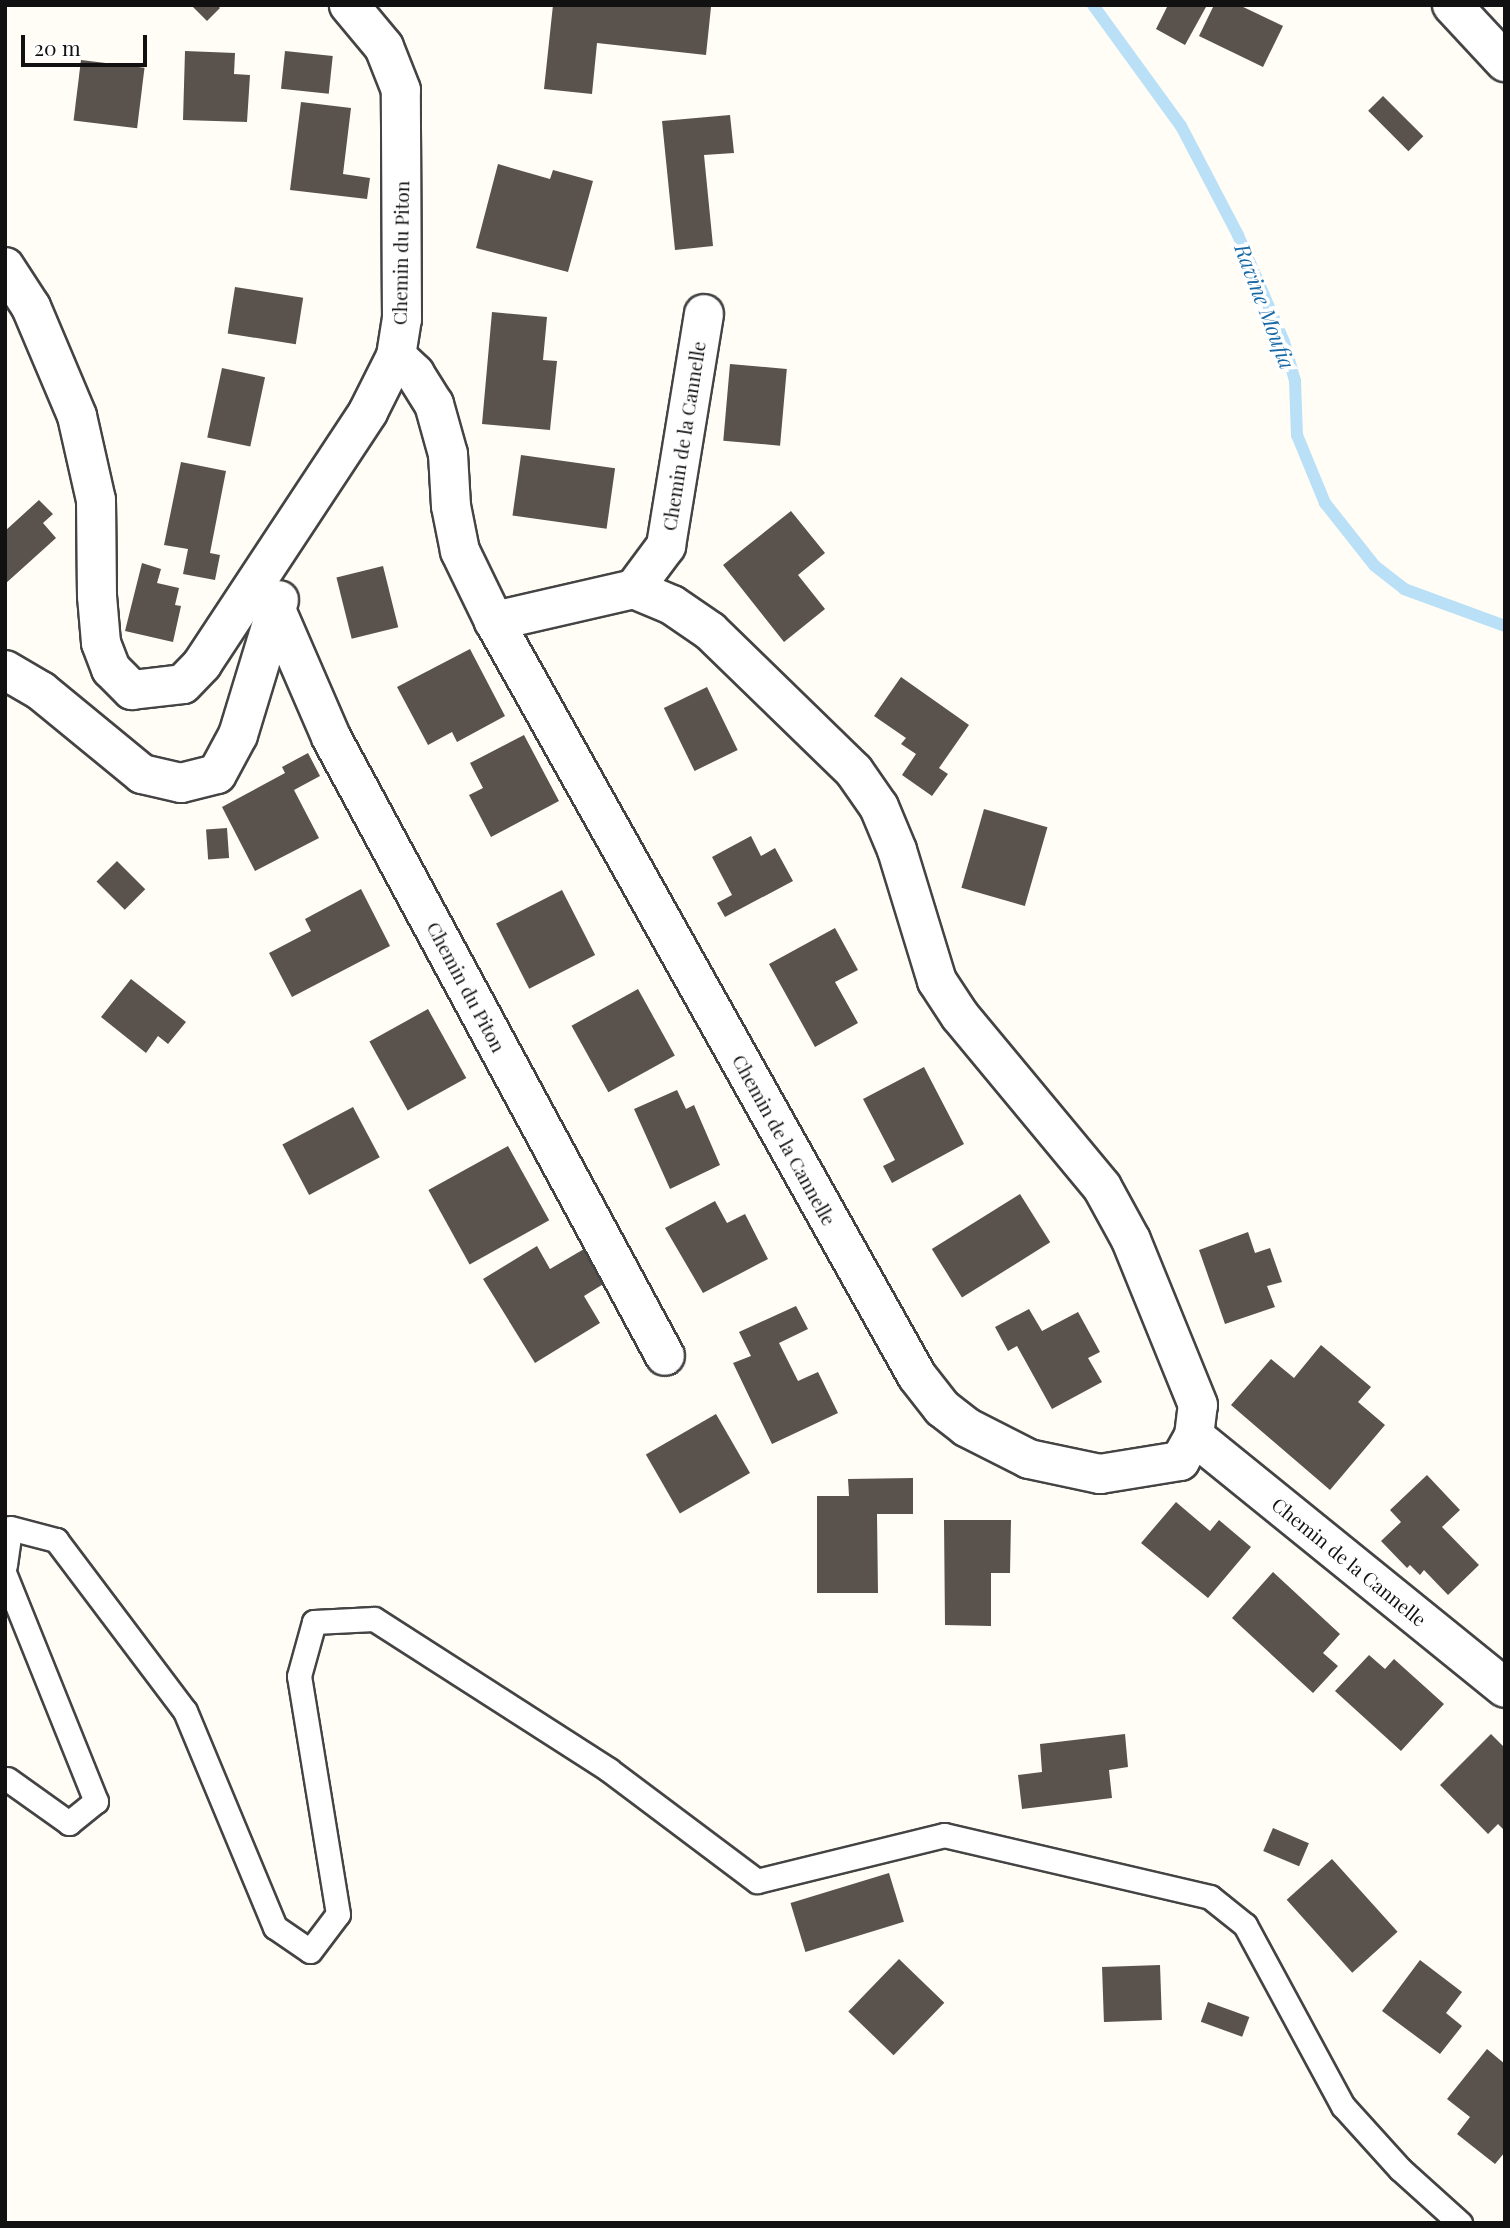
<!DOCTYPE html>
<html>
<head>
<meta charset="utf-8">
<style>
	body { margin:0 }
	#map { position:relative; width:1510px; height:2228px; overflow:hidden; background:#fffdf5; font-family:"Playfair Display",serif }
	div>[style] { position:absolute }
	.stream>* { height:12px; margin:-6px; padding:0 6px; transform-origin:6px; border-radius:6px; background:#b9e0f7 }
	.building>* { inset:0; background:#5a524d; transform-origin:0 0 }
	.roads { filter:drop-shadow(2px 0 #444) drop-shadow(-2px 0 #444) drop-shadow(0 2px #444) drop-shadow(0 -2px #444) }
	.lane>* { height:23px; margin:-11.5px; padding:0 11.5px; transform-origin:11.5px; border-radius:11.5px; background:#fff }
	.street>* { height:38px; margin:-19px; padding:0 19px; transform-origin:19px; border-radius:19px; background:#fff }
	span { translate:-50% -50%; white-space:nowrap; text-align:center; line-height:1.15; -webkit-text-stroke:7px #fff; paint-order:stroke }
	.street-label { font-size:19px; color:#111 }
	.water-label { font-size:21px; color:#1768a6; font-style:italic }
	.frame { position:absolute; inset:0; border:7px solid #111; pointer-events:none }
	.scale { position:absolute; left:21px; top:35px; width:126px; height:32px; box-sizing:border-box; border:4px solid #111; border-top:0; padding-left:9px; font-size:21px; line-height:24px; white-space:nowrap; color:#111; -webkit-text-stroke:5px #fff; paint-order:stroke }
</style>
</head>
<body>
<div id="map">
	<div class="stream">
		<div style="left:1093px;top:5px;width:150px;rotate:54deg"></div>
		<div style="left:1181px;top:126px;width:123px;rotate:62.4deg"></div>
		<div style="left:1238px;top:235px;width:116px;rotate:66.7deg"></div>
		<div style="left:1284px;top:342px;width:41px;rotate:74.2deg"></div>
		<div style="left:1295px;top:381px;width:54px;rotate:87.9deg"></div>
		<div style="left:1297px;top:435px;width:74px;rotate:67.6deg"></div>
		<div style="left:1325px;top:503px;width:80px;rotate:51.6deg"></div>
		<div style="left:1375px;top:566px;width:37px;rotate:38deg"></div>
		<div style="left:1404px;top:589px;width:108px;rotate:20.1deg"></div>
	</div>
	<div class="building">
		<div style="clip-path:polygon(191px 5px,217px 5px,220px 8px,207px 21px)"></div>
		<div style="clip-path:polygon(553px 5px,711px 7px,706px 55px,597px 43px,592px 94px,544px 89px)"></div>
		<div style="clip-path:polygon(1168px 5px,1206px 7px,1185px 45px,1156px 29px)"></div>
		<div style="clip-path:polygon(1214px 5px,1239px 5px,1283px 26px,1263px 67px,1199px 36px)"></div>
		<div style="clip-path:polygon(185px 51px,235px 53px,234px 74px,250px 75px,247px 122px,183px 120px)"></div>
		<div style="left:285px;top:51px;width:48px;height:38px;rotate:6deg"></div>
		<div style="left:81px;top:60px;width:64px;height:61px;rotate:7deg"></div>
		<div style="left:1383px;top:96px;width:57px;height:21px;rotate:45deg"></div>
		<div style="clip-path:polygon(301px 102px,351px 108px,343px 174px,370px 178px,367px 199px,290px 190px)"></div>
		<div style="clip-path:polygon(730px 115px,734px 153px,704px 155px,713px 246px,675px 250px,662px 121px)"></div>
		<div style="clip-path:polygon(498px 164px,550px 179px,553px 170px,593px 181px,568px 272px,476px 248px)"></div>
		<div style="left:235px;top:287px;width:69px;height:47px;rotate:9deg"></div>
		<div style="clip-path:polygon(492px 312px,547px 317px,543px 360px,557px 361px,550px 430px,482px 424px)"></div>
		<div style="left:730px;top:364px;width:57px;height:77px;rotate:5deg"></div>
		<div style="left:222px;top:368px;width:44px;height:71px;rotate:12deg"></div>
		<div style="left:521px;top:455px;width:95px;height:61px;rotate:8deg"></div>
		<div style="clip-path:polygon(181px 462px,226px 471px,210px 553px,220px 555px,215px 580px,183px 574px,188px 549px,164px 545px)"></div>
		<div style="clip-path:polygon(39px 500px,53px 514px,43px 523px,56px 538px,5px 584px,5px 531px)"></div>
		<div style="clip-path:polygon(791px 511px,825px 553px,798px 575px,825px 609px,784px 642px,723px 565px)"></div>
		<div style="clip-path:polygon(142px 563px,161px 569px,157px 583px,179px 588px,175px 605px,181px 606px,173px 642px,125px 631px)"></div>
		<div style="left:383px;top:566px;width:63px;height:48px;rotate:76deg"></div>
		<div style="clip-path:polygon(470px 649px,505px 716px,457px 742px,452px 732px,428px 745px,397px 687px)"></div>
		<div style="clip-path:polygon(901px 677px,969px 725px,939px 768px,948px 774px,932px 796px,902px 775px,916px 754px,901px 744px,906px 738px,874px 716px)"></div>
		<div style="left:707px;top:687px;width:70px;height:48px;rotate:64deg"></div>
		<div style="clip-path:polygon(524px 735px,559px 801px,491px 837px,469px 795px,483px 788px,470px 763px)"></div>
		<div style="clip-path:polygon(308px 753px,320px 776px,294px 790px,319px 838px,255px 871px,222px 807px,285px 773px,282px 767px)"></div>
		<div style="left:984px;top:809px;width:66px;height:82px;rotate:16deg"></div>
		<div style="left:227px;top:828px;width:30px;height:21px;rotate:86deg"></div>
		<div style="clip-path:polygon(751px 836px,761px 856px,775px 848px,793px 881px,725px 917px,717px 903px,732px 895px,712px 857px)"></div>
		<div style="left:117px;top:861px;width:40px;height:29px;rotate:45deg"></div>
		<div style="clip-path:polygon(361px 889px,390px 946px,292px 997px,269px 953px,311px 931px,305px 919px)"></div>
		<div style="left:562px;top:890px;width:73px;height:74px;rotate:63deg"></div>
		<div style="clip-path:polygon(835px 928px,858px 970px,835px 982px,858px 1023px,815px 1047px,769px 964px)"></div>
		<div style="clip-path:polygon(131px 979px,186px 1022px,168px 1044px,158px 1036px,146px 1053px,101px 1017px)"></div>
		<div style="left:638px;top:989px;width:76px;height:76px;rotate:61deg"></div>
		<div style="left:428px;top:1009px;width:79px;height:67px;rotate:61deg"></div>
		<div style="clip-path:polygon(924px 1067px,964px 1144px,892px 1183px,883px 1166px,895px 1160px,863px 1099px)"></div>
		<div style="clip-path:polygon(677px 1090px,686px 1109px,694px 1105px,720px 1165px,670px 1189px,634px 1109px)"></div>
		<div style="left:353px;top:1107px;width:57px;height:80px;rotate:62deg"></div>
		<div style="left:508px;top:1146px;width:85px;height:91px;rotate:61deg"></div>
		<div style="left:1020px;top:1194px;width:57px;height:104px;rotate:58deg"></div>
		<div style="clip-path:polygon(715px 1201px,727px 1223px,745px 1214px,768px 1259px,703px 1293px,665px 1228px)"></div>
		<div style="clip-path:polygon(1248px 1232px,1255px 1253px,1270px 1248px,1282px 1282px,1267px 1286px,1275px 1307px,1225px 1324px,1199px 1250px)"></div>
		<div style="clip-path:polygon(537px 1246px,550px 1269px,584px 1249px,605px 1283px,584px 1296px,600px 1323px,535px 1363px,483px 1279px)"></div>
		<div style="clip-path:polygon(796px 1306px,808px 1329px,779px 1343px,798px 1381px,818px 1372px,838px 1413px,772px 1444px,733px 1363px,751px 1356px,739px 1332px)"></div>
		<div style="clip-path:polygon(1029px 1309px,1042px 1331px,1078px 1312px,1100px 1352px,1088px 1358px,1102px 1382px,1052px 1409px,1017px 1346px,1008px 1351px,995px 1327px)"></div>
		<div style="clip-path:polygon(1321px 1345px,1371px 1387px,1358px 1402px,1385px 1425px,1330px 1490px,1231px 1405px,1271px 1359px,1294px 1378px)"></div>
		<div style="left:716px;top:1414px;width:68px;height:81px;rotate:60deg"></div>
		<div style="clip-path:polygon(1427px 1475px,1460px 1510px,1442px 1527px,1479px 1565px,1448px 1595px,1424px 1570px,1420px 1575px,1410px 1565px,1407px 1568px,1381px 1541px,1401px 1522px,1390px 1510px)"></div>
		<div style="clip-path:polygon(913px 1478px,913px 1514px,877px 1514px,878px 1593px,817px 1593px,817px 1496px,849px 1496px,848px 1479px)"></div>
		<div style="clip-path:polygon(1176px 1502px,1210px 1531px,1219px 1520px,1251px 1547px,1208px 1598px,1141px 1543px)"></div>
		<div style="clip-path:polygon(944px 1520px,1011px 1520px,1010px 1573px,991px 1573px,991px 1626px,945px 1625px)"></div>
		<div style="clip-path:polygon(1273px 1572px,1340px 1634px,1323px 1653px,1338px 1666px,1313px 1693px,1232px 1618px)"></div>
		<div style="clip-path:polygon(1369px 1655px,1385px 1669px,1394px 1659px,1444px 1704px,1401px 1751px,1335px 1691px)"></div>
		<div style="clip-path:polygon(1125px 1734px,1128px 1767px,1109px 1770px,1112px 1798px,1022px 1809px,1018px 1775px,1042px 1772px,1040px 1744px)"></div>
		<div style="clip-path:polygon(1491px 1734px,1505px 1748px,1505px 1831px,1498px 1824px,1488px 1834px,1440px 1785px)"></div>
		<div style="left:1273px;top:1828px;width:39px;height:25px;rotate:23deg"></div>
		<div style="left:1332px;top:1859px;width:98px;height:61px;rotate:48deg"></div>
		<div style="left:889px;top:1873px;width:51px;height:103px;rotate:73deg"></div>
		<div style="left:899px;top:1959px;width:63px;height:73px;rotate:44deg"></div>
		<div style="clip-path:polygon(1420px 1960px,1462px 1992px,1446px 2013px,1462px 2026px,1440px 2054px,1382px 2011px)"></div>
		<div style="left:1160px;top:1965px;width:55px;height:58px;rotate:88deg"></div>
		<div style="left:1208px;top:2002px;width:44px;height:21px;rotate:20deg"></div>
		<div style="clip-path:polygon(1487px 2049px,1505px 2064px,1505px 2152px,1495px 2164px,1457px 2134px,1470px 2117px,1447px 2099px)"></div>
	</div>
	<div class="roads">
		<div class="lane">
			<div style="left:5px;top:1565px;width:37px;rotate:-82deg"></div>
			<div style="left:10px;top:1528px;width:48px;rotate:14.6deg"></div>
			<div style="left:56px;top:1540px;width:214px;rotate:53deg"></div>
			<div style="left:185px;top:1711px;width:234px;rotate:67.4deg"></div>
			<div style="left:275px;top:1927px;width:42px;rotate:34.4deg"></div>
			<div style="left:310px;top:1951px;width:46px;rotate:-52.9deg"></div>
			<div style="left:338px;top:1914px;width:241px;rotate:-99.3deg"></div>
			<div style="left:299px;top:1676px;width:56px;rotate:-74.5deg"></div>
			<div style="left:314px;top:1622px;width:60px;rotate:-2.9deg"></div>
			<div style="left:374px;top:1619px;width:279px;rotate:32.7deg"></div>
			<div style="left:609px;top:1770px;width:185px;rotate:36.9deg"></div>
			<div style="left:757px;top:1881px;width:193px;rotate:-13.8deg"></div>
			<div style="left:944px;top:1835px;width:273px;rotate:13.1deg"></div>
			<div style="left:1210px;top:1897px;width:45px;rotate:38.7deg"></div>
			<div style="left:1245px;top:1925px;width:206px;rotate:61.6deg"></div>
			<div style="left:1343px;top:2106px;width:85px;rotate:47.9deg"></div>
			<div style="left:1400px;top:2169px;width:81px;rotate:42deg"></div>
			<div style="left:5px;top:1575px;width:244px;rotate:68.1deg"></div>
			<div style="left:96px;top:1801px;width:35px;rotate:141deg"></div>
			<div style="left:69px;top:1823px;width:76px;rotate:-144.6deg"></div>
		</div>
		<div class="street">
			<div style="left:1452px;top:5px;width:78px;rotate:47.1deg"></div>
			<div style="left:5px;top:267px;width:48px;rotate:57deg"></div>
			<div style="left:31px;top:307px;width:118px;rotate:67.1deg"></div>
			<div style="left:77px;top:416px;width:86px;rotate:77.3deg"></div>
			<div style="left:96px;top:500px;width:96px;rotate:89.4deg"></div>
			<div style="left:97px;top:596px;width:47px;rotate:85.1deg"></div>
			<div style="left:101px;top:643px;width:28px;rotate:69deg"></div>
			<div style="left:111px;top:669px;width:30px;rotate:45deg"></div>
			<div style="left:132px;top:690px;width:51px;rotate:-6.7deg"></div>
			<div style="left:183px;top:684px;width:28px;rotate:-46deg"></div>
			<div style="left:202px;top:664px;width:302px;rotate:-56.6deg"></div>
			<div style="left:368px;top:412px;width:63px;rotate:-63.4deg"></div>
			<div style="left:396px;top:356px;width:37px;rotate:-81deg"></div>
			<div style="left:402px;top:319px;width:229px;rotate:-90.3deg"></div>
			<div style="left:401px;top:90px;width:46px;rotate:-111.6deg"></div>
			<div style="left:384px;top:47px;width:55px;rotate:-129.8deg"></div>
			<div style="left:396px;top:356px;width:26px;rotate:43deg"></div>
			<div style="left:415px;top:374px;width:36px;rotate:58deg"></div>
			<div style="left:434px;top:404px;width:52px;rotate:74.4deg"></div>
			<div style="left:448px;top:454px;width:52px;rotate:86.7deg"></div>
			<div style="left:451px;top:506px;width:46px;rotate:78.7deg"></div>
			<div style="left:460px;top:551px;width:78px;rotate:64.1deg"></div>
			<div style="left:494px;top:621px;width:865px;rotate:60.74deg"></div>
			<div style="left:917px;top:1376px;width:41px;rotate:52deg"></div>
			<div style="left:942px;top:1408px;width:31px;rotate:38deg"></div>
			<div style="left:966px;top:1427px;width:71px;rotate:26.9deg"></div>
			<div style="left:1029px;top:1459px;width:73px;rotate:11.9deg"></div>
			<div style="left:1100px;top:1474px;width:81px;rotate:-9.2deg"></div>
			<div style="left:1180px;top:1461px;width:29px;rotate:-61deg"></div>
			<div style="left:1194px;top:1436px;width:31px;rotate:-83deg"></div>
			<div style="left:1198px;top:1405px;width:178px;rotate:-112.1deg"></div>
			<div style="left:1131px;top:1240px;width:60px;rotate:-118.7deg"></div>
			<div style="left:1102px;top:1187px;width:222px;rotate:-129.7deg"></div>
			<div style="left:960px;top:1016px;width:42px;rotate:-123.3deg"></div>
			<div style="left:937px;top:981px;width:137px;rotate:-107deg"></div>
			<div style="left:897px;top:850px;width:47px;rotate:-112.7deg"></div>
			<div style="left:879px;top:807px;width:44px;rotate:-124.8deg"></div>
			<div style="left:854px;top:771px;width:201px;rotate:-135.8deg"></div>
			<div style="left:710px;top:631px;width:46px;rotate:-145.6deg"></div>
			<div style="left:672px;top:605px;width:41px;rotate:-157.2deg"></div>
			<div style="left:634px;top:589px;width:144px;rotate:167.1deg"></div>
			<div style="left:634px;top:589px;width:54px;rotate:-53.3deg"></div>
			<div style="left:666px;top:546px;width:235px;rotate:-80.7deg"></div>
			<div style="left:277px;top:612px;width:136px;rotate:66.6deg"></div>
			<div style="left:331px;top:737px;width:703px;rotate:61.65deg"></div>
			<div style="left:5px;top:670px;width:42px;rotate:30.3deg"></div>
			<div style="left:41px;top:691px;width:131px;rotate:39.4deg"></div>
			<div style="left:142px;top:774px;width:40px;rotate:13deg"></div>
			<div style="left:181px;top:783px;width:37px;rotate:-14deg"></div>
			<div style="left:217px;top:774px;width:44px;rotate:-61.7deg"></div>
			<div style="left:238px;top:735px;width:141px;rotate:-73.1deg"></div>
			<div style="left:1194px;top:1436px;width:400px;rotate:39deg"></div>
		</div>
	</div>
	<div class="street-label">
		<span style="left:401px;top:253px;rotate:-89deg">Chemin du Piton</span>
		<span style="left:684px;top:436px;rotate:-81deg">Chemin de la Cannelle</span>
		<span style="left:466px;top:987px;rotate:62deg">Chemin du Piton</span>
		<span style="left:784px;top:1140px;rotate:61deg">Chemin de la Cannelle</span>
		<span style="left:1349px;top:1562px;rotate:39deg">Chemin de la Cannelle</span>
	</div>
	<div class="water-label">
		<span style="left:1266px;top:306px;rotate:69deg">Ravine Moufia</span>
	</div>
	<div class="frame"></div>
	<div class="scale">20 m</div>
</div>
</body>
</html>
